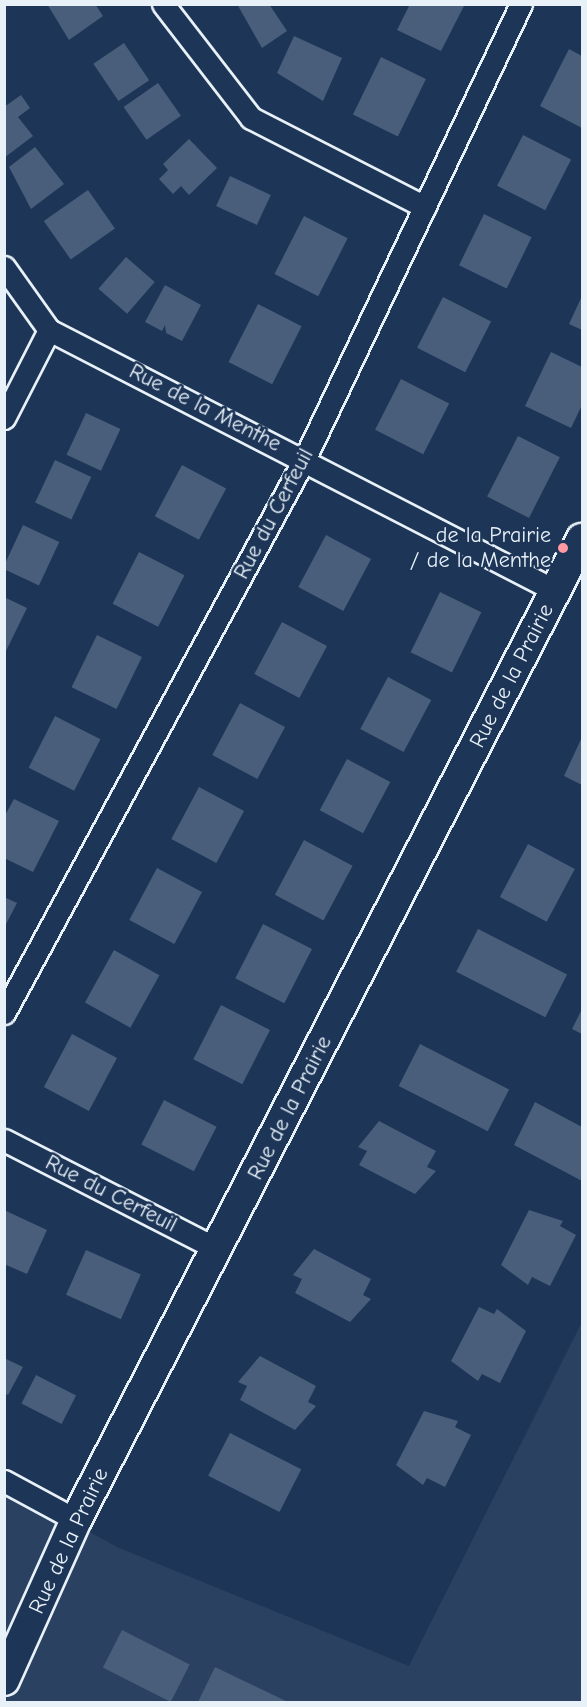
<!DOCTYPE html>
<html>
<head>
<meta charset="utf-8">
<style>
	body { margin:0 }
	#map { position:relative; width:587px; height:1707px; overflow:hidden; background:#1d3557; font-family:"Comic Neue",sans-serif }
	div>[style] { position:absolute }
	.built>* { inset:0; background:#2a4162 }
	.building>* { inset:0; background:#495e7a; transform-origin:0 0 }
	.roads { filter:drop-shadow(2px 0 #e8f1f8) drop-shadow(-2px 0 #e8f1f8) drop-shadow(0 2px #e8f1f8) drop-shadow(0 -2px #e8f1f8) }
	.street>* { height:21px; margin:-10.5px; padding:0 10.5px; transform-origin:10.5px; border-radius:10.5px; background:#1d3557 }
	.secondary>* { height:30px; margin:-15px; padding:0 15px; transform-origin:15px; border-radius:15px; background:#1d3557 }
	.dots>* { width:16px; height:16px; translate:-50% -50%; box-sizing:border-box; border:3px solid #1d3557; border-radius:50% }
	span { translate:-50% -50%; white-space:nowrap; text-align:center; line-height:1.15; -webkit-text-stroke:5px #1d3557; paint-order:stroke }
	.street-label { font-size:22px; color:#e8f1f8 }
	.poi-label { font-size:22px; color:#e8f1f8 }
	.right { translate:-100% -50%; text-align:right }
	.frame { position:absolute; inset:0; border:6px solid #e8f1f8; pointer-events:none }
</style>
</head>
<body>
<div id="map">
	<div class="built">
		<div style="clip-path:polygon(582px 1322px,582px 1702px,5px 1702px,4px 1485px,117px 1547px,409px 1666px)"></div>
	</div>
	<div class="building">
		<div style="clip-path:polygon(47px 4px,95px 4px,103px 16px,69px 40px)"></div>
		<div style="clip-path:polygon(237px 4px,269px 4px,287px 31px,262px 48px)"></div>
		<div style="clip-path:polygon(410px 4px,465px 4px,441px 51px,397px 30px)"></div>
		<div style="clip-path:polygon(294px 36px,342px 58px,323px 101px,277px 73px)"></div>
		<div style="left:124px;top:43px;width:45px;height:37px;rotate:56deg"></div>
		<div style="clip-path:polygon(569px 49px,582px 56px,582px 128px,540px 106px)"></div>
		<div style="left:381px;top:57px;width:50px;height:64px;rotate:26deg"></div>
		<div style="left:158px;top:83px;width:40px;height:42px;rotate:55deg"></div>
		<div style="clip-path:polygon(21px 95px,30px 108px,18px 117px,33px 136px,4px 158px,4px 107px)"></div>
		<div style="left:523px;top:135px;width:54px;height:57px;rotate:27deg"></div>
		<div style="clip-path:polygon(189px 139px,217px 168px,189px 195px,181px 186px,173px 194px,159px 179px,168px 170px,163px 164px)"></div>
		<div style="clip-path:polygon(35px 147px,64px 184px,31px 209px,9px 167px)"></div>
		<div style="left:230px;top:176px;width:45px;height:33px;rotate:25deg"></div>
		<div style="left:88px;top:190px;width:47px;height:54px;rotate:55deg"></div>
		<div style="left:484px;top:214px;width:53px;height:57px;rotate:26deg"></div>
		<div style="left:304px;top:216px;width:49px;height:65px;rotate:27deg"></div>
		<div style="left:126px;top:257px;width:38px;height:42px;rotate:41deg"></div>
		<div style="clip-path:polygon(165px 285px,201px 305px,182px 341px,166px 333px,165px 325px,162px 331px,145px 322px)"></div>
		<div style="clip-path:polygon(582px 296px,582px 330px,569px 324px)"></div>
		<div style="left:443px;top:297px;width:54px;height:57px;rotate:27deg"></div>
		<div style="left:258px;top:304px;width:49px;height:65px;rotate:27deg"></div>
		<div style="clip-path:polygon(551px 352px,582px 367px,582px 405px,571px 428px,525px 406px)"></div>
		<div style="left:401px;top:379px;width:54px;height:57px;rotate:27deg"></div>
		<div style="left:86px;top:413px;width:38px;height:46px;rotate:25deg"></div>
		<div style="left:518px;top:436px;width:47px;height:68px;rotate:27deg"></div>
		<div style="left:55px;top:460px;width:40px;height:47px;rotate:25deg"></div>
		<div style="left:182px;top:465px;width:50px;height:58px;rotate:28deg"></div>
		<div style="left:23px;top:525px;width:40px;height:48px;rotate:25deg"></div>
		<div style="left:326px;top:535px;width:51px;height:59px;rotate:28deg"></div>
		<div style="left:139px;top:552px;width:51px;height:58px;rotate:27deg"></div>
		<div style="left:440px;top:592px;width:46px;height:67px;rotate:26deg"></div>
		<div style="clip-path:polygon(4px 597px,27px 608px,6px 651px,4px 650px)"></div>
		<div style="left:282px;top:622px;width:51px;height:59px;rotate:28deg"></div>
		<div style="left:97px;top:635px;width:50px;height:58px;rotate:26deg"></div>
		<div style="left:388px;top:677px;width:49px;height:59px;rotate:28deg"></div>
		<div style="left:240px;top:703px;width:51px;height:59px;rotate:28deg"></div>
		<div style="left:55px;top:716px;width:51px;height:58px;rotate:27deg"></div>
		<div style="clip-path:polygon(582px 737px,582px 785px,564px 776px)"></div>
		<div style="left:347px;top:759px;width:49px;height:58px;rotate:28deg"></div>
		<div style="left:199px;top:787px;width:51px;height:59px;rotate:28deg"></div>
		<div style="clip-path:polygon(14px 799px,59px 821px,33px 872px,4px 858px,4px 817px)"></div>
		<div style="left:304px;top:840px;width:55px;height:62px;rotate:28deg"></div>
		<div style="left:528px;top:844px;width:53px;height:60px;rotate:28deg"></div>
		<div style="left:157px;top:868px;width:51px;height:59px;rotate:28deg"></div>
		<div style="clip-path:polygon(4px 897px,17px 903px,4px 928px)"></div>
		<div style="left:263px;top:924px;width:55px;height:61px;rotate:27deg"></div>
		<div style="left:478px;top:929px;width:100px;height:48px;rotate:27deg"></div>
		<div style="left:114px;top:950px;width:52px;height:60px;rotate:29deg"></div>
		<div style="left:221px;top:1005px;width:55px;height:61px;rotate:27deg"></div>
		<div style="clip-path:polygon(582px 1009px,582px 1034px,572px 1029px)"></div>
		<div style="left:72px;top:1034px;width:51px;height:60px;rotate:28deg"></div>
		<div style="left:420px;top:1044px;width:100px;height:47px;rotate:27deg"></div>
		<div style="left:164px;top:1100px;width:59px;height:50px;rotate:27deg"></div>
		<div style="clip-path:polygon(535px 1102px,582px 1127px,582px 1181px,514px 1145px)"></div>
		<div style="clip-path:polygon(379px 1121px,436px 1151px,427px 1167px,436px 1171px,415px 1194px,359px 1165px,367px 1151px,358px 1147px)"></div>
		<div style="clip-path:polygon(4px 1210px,47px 1230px,27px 1274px,4px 1264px)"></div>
		<div style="clip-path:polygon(529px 1210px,563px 1221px,560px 1226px,576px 1235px,550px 1286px,532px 1277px,528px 1285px,501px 1265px)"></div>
		<div style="clip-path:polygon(314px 1249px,371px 1279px,363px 1295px,371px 1299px,350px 1322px,295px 1293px,302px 1279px,293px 1275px)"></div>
		<div style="left:86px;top:1250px;width:60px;height:49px;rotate:24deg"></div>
		<div style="clip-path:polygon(479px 1307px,494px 1314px,497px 1309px,526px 1331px,500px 1383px,482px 1374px,478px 1381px,451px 1361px)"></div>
		<div style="clip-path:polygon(260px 1356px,316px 1386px,308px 1402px,316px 1406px,295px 1430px,240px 1400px,247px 1386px,238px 1382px)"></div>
		<div style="clip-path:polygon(4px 1358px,23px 1367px,8px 1395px,4px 1393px)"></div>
		<div style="left:36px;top:1375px;width:45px;height:32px;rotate:27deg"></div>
		<div style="clip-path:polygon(424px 1411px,458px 1421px,455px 1427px,471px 1435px,445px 1487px,427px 1478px,423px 1485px,396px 1465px)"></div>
		<div style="left:230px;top:1433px;width:80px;height:48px;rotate:27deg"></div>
		<div style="left:122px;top:1630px;width:76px;height:42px;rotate:27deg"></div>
		<div style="clip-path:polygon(215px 1667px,288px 1702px,198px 1702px)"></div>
	</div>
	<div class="roads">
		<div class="street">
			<div style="left:163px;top:4px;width:144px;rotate:52.3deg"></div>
			<div style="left:251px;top:118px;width:195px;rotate:27.1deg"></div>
			<div style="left:4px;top:267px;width:77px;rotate:54.5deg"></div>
			<div style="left:49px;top:330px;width:570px;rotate:27.24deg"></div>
			<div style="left:4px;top:418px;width:99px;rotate:-62.9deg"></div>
			<div style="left:4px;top:1013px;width:631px;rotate:-61.53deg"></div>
			<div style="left:305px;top:458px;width:503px;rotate:-64.56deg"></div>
			<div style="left:4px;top:1140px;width:239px;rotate:27.1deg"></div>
			<div style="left:4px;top:1481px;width:82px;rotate:28.4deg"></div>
		</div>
		<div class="secondary">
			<div style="left:4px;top:1680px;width:175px;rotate:-65.8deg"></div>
			<div style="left:76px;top:1520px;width:1104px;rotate:-62.72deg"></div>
		</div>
	</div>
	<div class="dots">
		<div style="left:563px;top:548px;background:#ff9aa2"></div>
	</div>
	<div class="street-label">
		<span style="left:205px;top:408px;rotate:27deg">Rue de la Menthe</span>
		<span style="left:274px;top:514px;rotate:-62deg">Rue du Cerfeuil</span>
		<span style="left:512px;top:676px;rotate:-63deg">Rue de la Prairie</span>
		<span style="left:290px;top:1108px;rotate:-63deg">Rue de la Prairie</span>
		<span style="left:111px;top:1194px;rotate:27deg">Rue du Cerfeuil</span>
		<span style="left:69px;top:1541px;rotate:-65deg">Rue de la Prairie</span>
	</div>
	<div class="poi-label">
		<span class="right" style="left:551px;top:548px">de la Prairie<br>/ de la Menthe</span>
	</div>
	<div class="frame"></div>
</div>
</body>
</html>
